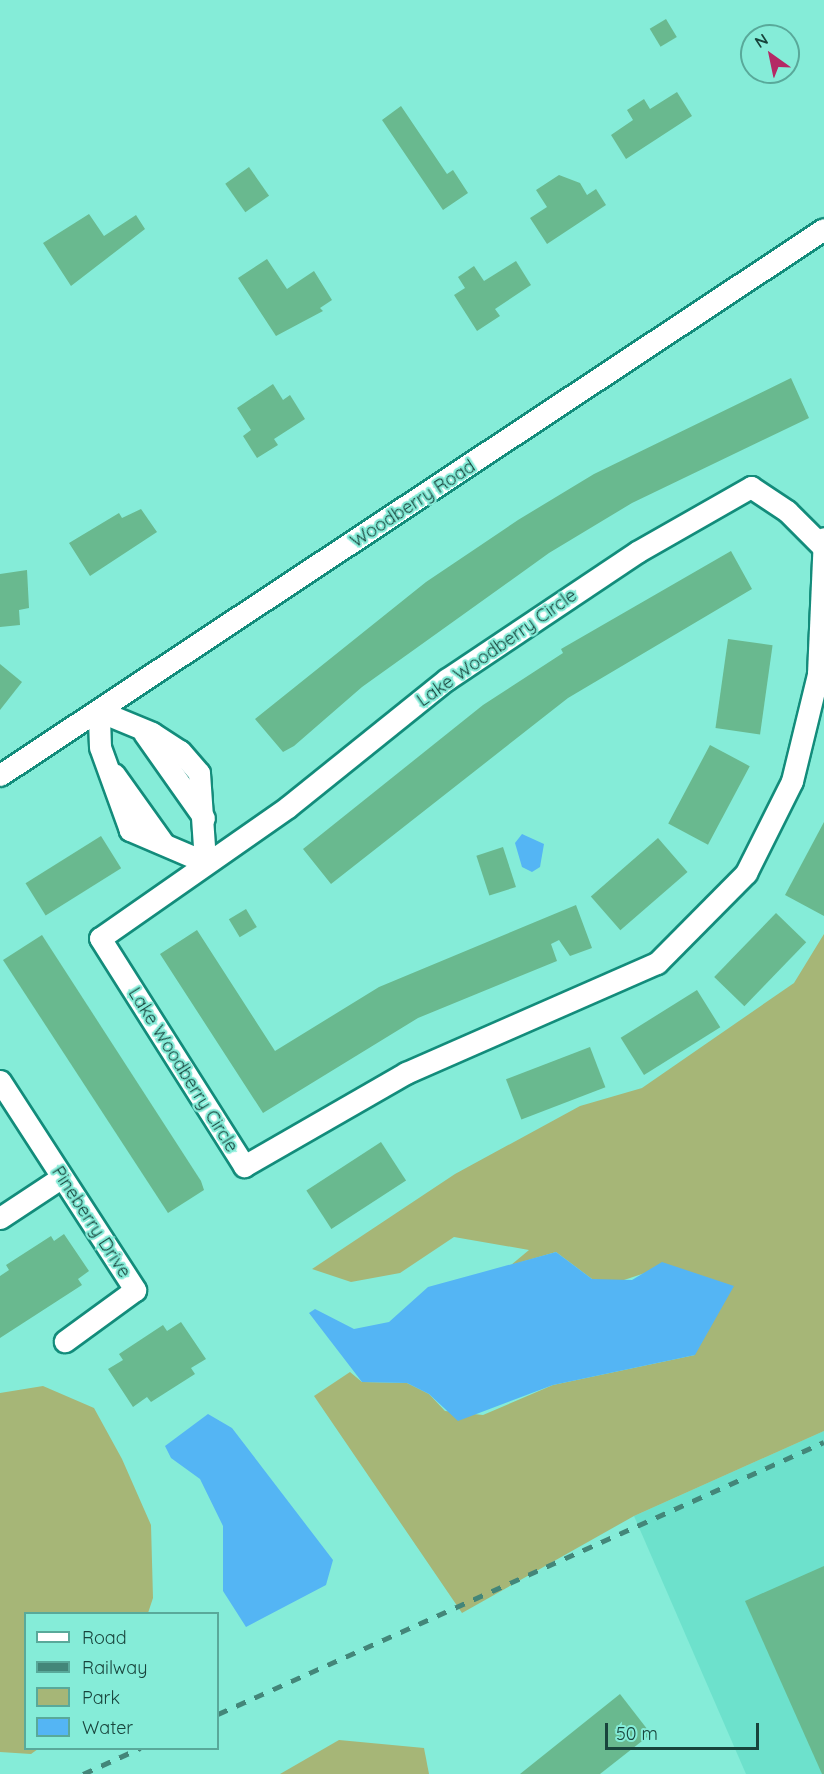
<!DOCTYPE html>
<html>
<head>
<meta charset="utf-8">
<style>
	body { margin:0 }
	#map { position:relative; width:824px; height:1774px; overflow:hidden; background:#85ecd8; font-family:Quicksand,sans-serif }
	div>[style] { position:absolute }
	.built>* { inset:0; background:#6de1cc }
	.green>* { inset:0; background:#a6b677 }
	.water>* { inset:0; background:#54b5f4 }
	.building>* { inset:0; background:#69b98f; transform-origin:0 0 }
	.roads { filter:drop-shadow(2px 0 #138c7b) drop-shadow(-2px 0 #138c7b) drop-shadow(0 2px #138c7b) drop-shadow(0 -2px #138c7b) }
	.minor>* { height:21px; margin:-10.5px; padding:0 10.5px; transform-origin:10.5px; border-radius:10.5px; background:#fff }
	.rail>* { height:4.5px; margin-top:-2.25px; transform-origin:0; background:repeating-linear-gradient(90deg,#438679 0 10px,transparent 0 20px) }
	span { translate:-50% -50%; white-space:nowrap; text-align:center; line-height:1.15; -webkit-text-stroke:4.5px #85ecd8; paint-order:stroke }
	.street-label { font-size:18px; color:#18443c }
	.legend { position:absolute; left:24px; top:1612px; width:195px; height:138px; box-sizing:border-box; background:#85ecd8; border:2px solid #59a99a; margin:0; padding:8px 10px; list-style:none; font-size:18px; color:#18443c }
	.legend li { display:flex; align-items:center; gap:12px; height:30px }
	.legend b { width:30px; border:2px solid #59a99a }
	.north { position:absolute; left:740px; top:24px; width:60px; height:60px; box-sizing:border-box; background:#85ecd8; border:2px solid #59a99a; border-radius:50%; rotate:327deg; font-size:16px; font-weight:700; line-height:24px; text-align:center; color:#18443c }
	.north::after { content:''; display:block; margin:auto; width:21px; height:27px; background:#b42965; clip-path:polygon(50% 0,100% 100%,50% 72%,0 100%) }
	.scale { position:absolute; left:605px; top:1723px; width:154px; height:27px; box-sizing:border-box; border:3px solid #18443c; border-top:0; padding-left:8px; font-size:18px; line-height:21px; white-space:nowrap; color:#18443c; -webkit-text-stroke:4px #85ecd8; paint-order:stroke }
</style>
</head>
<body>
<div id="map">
	<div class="built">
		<div style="clip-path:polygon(824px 1431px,824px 1774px,746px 1774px,634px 1516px)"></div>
	</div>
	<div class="green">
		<div style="clip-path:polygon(824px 934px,824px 1431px,634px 1516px,462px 1613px,314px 1396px,350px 1372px,362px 1382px,407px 1383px,429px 1394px,445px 1411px,483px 1415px,553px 1385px,695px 1355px,654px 1270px,615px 1283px,592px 1279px,556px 1252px,511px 1265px,529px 1250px,454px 1237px,400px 1273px,351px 1282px,312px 1269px,455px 1174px,580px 1106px,642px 1088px,794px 983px)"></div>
		<div style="clip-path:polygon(43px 1386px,94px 1408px,122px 1459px,151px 1525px,153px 1598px,148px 1613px,26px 1614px,26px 1748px,38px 1749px,31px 1754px,0 1752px,0 1393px)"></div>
		<div style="clip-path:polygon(339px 1740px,424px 1748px,429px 1774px,280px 1774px)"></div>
	</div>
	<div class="water">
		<div style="clip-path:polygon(522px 834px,544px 844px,540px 867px,532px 872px,522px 867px,515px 843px)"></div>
		<div style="clip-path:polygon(556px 1252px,592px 1279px,632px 1280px,662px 1262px,734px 1286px,695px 1355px,553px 1385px,458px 1421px,429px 1394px,407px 1383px,362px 1382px,309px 1313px,315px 1309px,354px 1329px,389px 1322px,428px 1287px)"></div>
		<div style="clip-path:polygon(208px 1414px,232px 1428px,333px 1560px,326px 1585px,246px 1627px,223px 1591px,223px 1526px,200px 1479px,171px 1458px,165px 1446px)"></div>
	</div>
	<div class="building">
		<div style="left:666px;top:19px;width:21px;height:19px;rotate:59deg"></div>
		<div style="clip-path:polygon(677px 92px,692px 116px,626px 159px,611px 135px,633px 120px,627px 110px,644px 99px,650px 109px)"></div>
		<div style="clip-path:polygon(401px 106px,447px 174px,453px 170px,468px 193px,443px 210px,382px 120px)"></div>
		<div style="left:249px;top:167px;width:35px;height:29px;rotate:55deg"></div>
		<div style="clip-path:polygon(559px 175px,580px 183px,587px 195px,596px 189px,606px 205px,547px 244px,530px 218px,547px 207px,536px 190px)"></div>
		<div style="clip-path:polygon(89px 214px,104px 236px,136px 215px,145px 229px,71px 286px,43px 243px)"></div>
		<div style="clip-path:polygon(267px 259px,287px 289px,314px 271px,332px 300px,320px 308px,323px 311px,276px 336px,238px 278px)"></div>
		<div style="clip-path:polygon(516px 261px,531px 285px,495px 309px,500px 316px,477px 331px,454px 295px,465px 288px,458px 277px,474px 266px,484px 281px)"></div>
		<div style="clip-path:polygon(791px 378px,809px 418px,632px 503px,549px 553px,362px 687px,294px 746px,283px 752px,255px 719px,426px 582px,518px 520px,594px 474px)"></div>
		<div style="clip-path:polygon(273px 384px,283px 400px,290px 395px,305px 419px,274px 439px,278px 445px,257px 458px,243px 436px,251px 430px,237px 408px)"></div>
		<div style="clip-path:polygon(141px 509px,157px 532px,90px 576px,69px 543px,119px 513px,122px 518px)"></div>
		<div style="clip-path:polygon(731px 551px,752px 589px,568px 698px,331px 884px,303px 849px,483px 705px,563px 653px,561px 649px)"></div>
		<div style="clip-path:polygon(27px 570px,29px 608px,19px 610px,20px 625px,0 627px,0 574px)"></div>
		<div style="left:728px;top:639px;width:45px;height:90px;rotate:8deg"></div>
		<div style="clip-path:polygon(0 664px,22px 682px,0 710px)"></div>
		<div style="left:710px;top:745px;width:45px;height:89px;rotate:28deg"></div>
		<div style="clip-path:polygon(824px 822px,824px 916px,785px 895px)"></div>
		<div style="left:101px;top:836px;width:38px;height:89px;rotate:58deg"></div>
		<div style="left:658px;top:838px;width:45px;height:89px;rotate:49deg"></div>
		<div style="left:503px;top:847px;width:42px;height:28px;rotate:72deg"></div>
		<div style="clip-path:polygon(576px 905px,592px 948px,570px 956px,559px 940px,551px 944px,557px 961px,418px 1018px,263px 1113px,160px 954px,197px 930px,275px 1051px,379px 987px)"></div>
		<div style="left:246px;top:909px;width:21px;height:20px;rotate:59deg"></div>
		<div style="left:776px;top:913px;width:42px;height:89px;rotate:44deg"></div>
		<div style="clip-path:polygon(42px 935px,201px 1181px,204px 1190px,168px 1213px,3px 960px)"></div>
		<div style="left:697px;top:990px;width:44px;height:90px;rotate:58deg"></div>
		<div style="left:590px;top:1047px;width:43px;height:90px;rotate:69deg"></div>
		<div style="left:381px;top:1142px;width:46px;height:89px;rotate:57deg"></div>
		<div style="clip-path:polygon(64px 1234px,89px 1271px,78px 1279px,82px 1285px,0 1338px,0 1276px,9px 1270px,6px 1265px,51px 1236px,54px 1241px)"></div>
		<div style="clip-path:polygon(181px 1322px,206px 1359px,191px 1368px,195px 1374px,151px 1402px,147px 1397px,133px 1407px,108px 1369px,123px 1360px,119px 1354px,163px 1325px,167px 1331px)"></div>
		<div style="clip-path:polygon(824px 1566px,824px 1774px,822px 1774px,745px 1601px)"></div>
		<div style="clip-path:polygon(620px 1694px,651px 1734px,600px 1774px,520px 1774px)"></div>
	</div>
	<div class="roads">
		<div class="minor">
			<div style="left:822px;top:546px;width:49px;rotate:-135deg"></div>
			<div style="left:787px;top:511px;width:43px;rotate:-146.3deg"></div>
			<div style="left:751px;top:487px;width:131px;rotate:150.3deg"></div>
			<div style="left:637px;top:552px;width:229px;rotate:146.2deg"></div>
			<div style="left:447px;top:679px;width:204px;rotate:141.2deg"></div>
			<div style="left:288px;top:807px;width:229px;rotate:145.1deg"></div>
			<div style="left:100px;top:938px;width:270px;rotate:57.7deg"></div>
			<div style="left:244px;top:1166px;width:187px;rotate:-29.9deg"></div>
			<div style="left:406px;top:1073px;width:274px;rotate:-23.7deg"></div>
			<div style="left:657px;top:963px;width:127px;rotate:-45.3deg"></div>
			<div style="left:746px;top:873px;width:103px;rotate:-63.4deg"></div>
			<div style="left:792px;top:781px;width:110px;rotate:-76.3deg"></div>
			<div style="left:818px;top:674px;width:136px;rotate:-87.5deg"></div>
			<div style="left:99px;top:711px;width:57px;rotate:22.5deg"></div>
			<div style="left:152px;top:733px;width:33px;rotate:33deg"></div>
			<div style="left:180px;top:751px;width:29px;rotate:49deg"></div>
			<div style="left:199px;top:773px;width:89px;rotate:86.1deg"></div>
			<div style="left:205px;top:862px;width:82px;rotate:-156.9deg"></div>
			<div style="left:130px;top:830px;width:88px;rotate:-109.9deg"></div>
			<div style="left:100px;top:747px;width:36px;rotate:-92deg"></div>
			<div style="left:144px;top:733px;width:104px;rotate:54.8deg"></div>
			<div style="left:114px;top:774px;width:86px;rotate:54.5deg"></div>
			<div style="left:0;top:775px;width:988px;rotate:-33.53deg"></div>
			<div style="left:0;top:1081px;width:249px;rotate:57.1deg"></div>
			<div style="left:135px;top:1290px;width:87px;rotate:143.9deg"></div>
			<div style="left:0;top:1218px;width:74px;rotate:-33.5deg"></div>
		</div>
	</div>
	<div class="rail">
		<div style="left:218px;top:1714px;width:664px;rotate:-24.17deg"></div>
		<div style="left:83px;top:1774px;width:63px;rotate:-24.5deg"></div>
	</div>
	<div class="street-label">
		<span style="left:413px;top:504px;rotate:-33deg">Woodberry Road</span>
		<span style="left:497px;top:648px;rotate:-35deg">Lake Woodberry Circle</span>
		<span style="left:183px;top:1070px;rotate:58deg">Lake Woodberry Circle</span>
		<span style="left:91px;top:1222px;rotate:57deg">Pineberry Drive</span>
	</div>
	<ul class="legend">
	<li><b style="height:8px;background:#fff"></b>Road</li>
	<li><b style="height:8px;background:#438679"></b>Railway</li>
	<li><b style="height:16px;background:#a6b677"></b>Park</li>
	<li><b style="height:16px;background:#54b5f4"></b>Water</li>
	</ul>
	<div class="north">N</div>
	<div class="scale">50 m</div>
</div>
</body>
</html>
